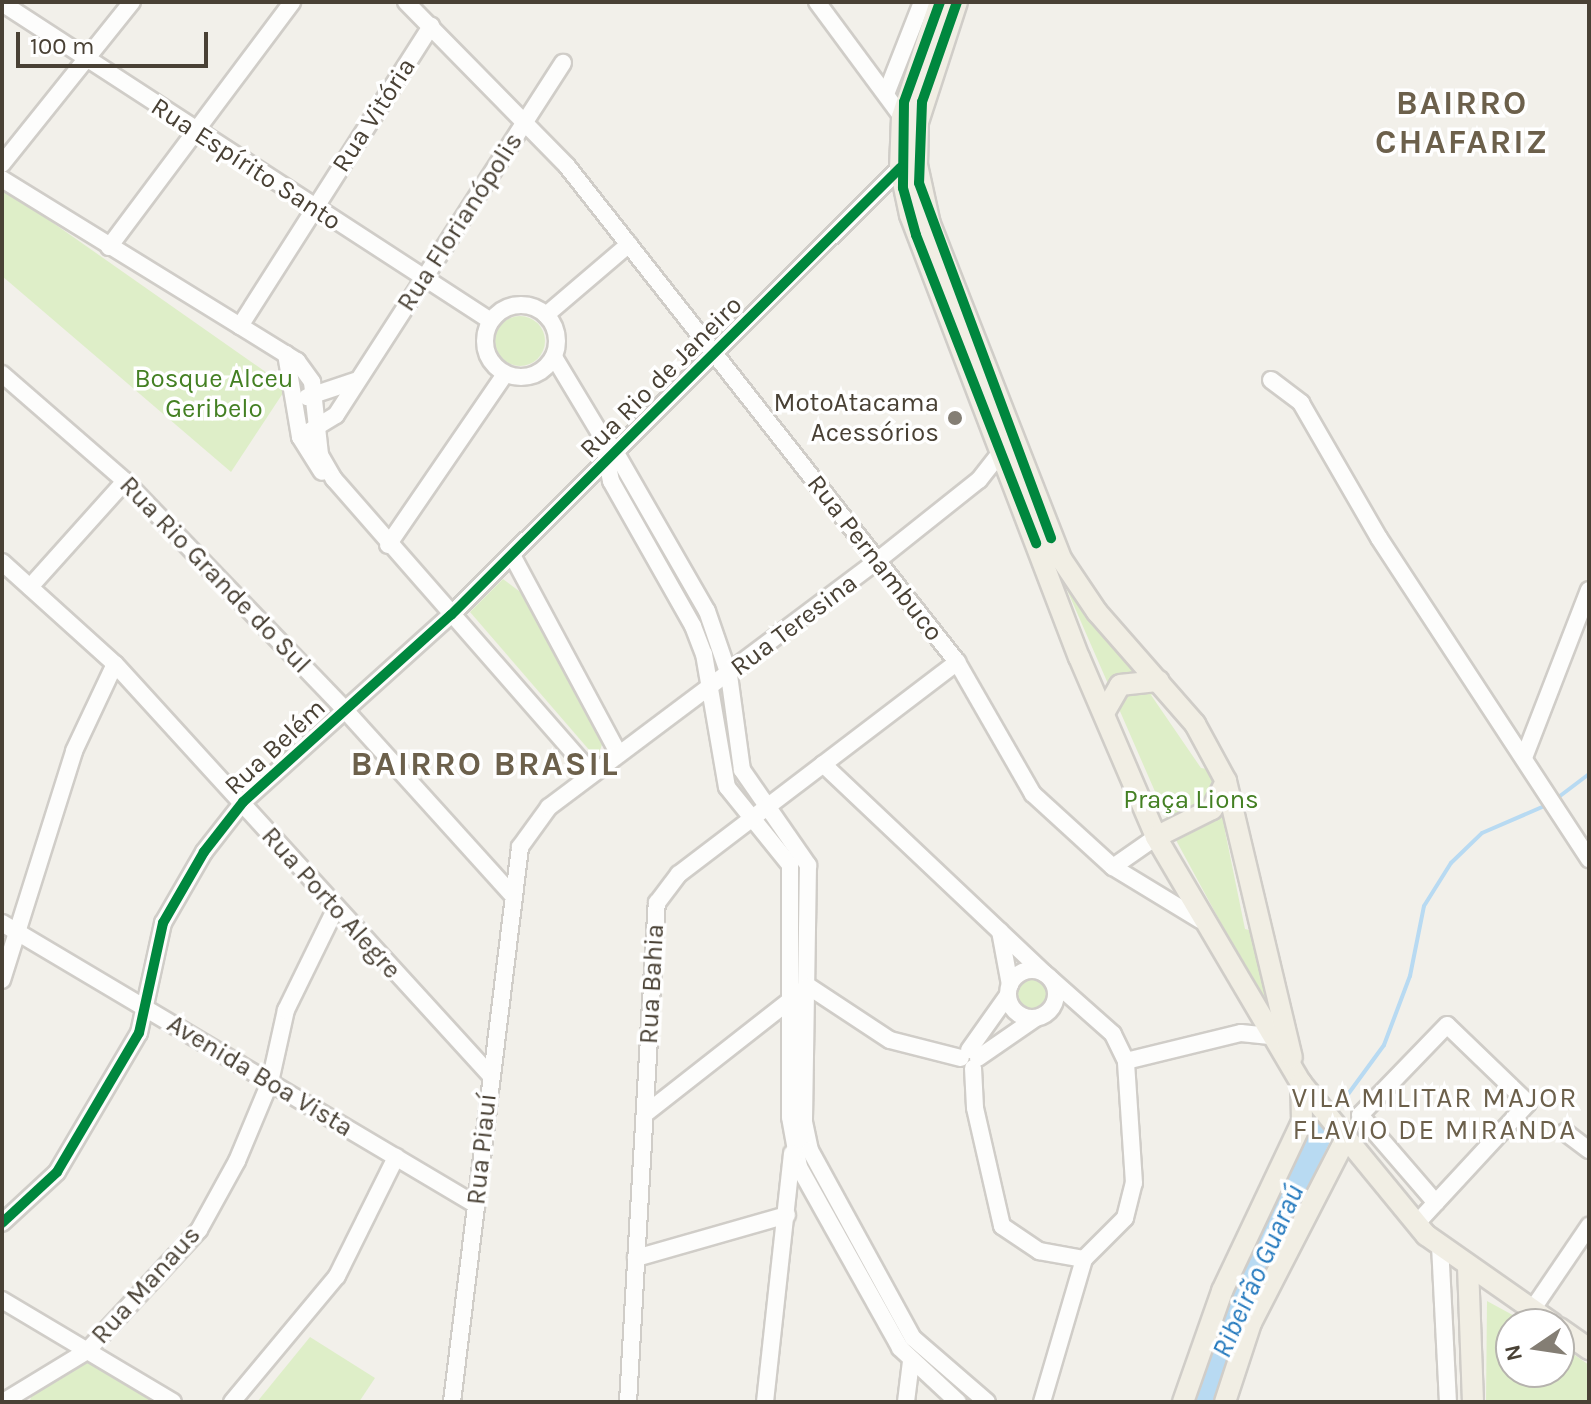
<!DOCTYPE html>
<html>
<head>
<meta charset="utf-8">
<style>
	body { margin:0 }
	#map { position:relative; width:1591px; height:1404px; overflow:hidden; background:#f2f0ea; font-family:Karla,sans-serif }
	div>[style] { position:absolute }
	.green>* { inset:0; background:#deeec8 }
	.round { border-radius:50% }
	.stream>* { height:4px; margin:-2px; padding:0 2px; transform-origin:2px; border-radius:2px; background:#b8daf2 }
	.river>* { height:24px; margin:-12px; padding:0 12px; transform-origin:12px; border-radius:12px; background:#b8daf2 }
	.roads { filter:drop-shadow(2px 0 #d0cdc8) drop-shadow(-2px 0 #d0cdc8) drop-shadow(0 2px #d0cdc8) drop-shadow(0 -2px #d0cdc8) }
	.minor>* { height:16px; margin:-8px; padding:0 8px; transform-origin:8px; border-radius:8px; background:#fdfdfc }
	.minor>.ring { margin:-8px; padding:0; box-sizing:content-box; background:none; border:16px solid #fdfdfc; border-radius:50% }
	.major>* { height:20px; margin:-10px; padding:0 10px; transform-origin:10px; border-radius:10px; background:#f1eee4 }
	.cycleway>* { height:10px; margin:-5px; padding:0 5px; transform-origin:5px; border-radius:5px; background:#00873e }
	.dots>* { width:22px; height:22px; translate:-50% -50%; box-sizing:border-box; border:4px solid #fff; border-radius:50% }
	span { translate:-50% -50%; white-space:nowrap; text-align:center; line-height:1.15; -webkit-text-stroke:7px #fff; paint-order:stroke }
	.street-label { font-size:26px; color:#494135 }
	.park-label { font-size:26px; color:#448023 }
	.poi-label { font-size:26px; color:#494135 }
	.right { translate:-100% -50%; text-align:right }
	.neighbourhood-label { font-size:28px; color:#6c604b; letter-spacing:2px }
	.water-label { font-size:28px; color:#257abe; font-style:italic }
	.district-label { font-size:34px; color:#6c604b; font-weight:700; letter-spacing:2px }
	.frame { position:absolute; inset:0; border:4px solid #494135; pointer-events:none }
	.north { position:absolute; left:1495px; top:1308px; width:80px; height:80px; box-sizing:border-box; background:#fff; border:2px solid #b6b3ae; border-radius:50%; rotate:257deg; font-size:22px; font-weight:700; line-height:32px; text-align:center; color:#494135 }
	.north::after { content:''; display:block; margin:auto; width:28px; height:36px; background:#847e74; clip-path:polygon(50% 0,100% 100%,50% 72%,0 100%) }
	.scale { position:absolute; left:16px; top:32px; width:192px; height:36px; box-sizing:border-box; border:4px solid #494135; border-top:0; padding-left:10px; font-size:24px; line-height:28px; white-space:nowrap; color:#494135; -webkit-text-stroke:6px #fff; paint-order:stroke }
</style>
</head>
<body>
<div id="map">
	<div class="green">
		<div style="clip-path:polygon(2px 187px,287px 387px,231px 472px,2px 276px)"></div>
		<div class="round" style="left:495px;top:316px;width:50px;height:50px"></div>
		<div style="clip-path:polygon(1061px 576px,1158px 692px,1151px 695px,1201px 768px,1213px 770px,1228px 814px,1225px 831px,1245px 929px,1257px 932px,1267px 999px,1261px 997px,1177px 842px)"></div>
		<div style="clip-path:polygon(503px 579px,523px 594px,604px 739px,599px 753px,590px 751px,470px 612px)"></div>
		<div class="round" style="left:1014px;top:976px;width:36px;height:36px"></div>
		<div style="clip-path:polygon(1487px 1301px,1529px 1324px,1511px 1324px,1511px 1372px,1559px 1372px,1559px 1344px,1589px 1365px,1589px 1402px,1486px 1402px)"></div>
		<div style="clip-path:polygon(310px 1337px,375px 1378px,359px 1402px,257px 1402px)"></div>
		<div style="clip-path:polygon(88px 1357px,169px 1402px,30px 1402px,32px 1389px)"></div>
	</div>
	<div class="stream">
		<div style="left:1556px;top:799px;width:41px;rotate:-37.1deg"></div>
		<div style="left:1335px;top:1112px;width:83px;rotate:-53.8deg"></div>
		<div style="left:1384px;top:1045px;width:74px;rotate:-69.4deg"></div>
		<div style="left:1410px;top:976px;width:71px;rotate:-78.7deg"></div>
		<div style="left:1424px;top:906px;width:51px;rotate:-57.9deg"></div>
		<div style="left:1451px;top:863px;width:43px;rotate:-44.1deg"></div>
		<div style="left:1482px;top:833px;width:73px;rotate:-23.4deg"></div>
	</div>
	<div class="river">
		<div style="left:1204px;top:1402px;width:74px;rotate:-72.8deg"></div>
		<div style="left:1226px;top:1331px;width:227px;rotate:-64.4deg"></div>
	</div>
	<div class="roads">
		<div class="minor">
			<div style="left:406px;top:2px;width:230px;rotate:45.5deg"></div>
			<div style="left:567px;top:166px;width:631px;rotate:51.82deg"></div>
			<div style="left:957px;top:662px;width:152px;rotate:60.1deg"></div>
			<div style="left:1033px;top:794px;width:108px;rotate:42.4deg"></div>
			<div style="left:1113px;top:867px;width:102px;rotate:31.3deg"></div>
			<div style="left:817px;top:2px;width:143px;rotate:53.5deg"></div>
			<div style="left:2px;top:3px;width:583px;rotate:33.04deg"></div>
			<div style="left:886px;top:94px;width:99px;rotate:-68.6deg"></div>
			<div style="left:2px;top:164px;width:208px;rotate:-51.3deg"></div>
			<div style="left:2px;top:179px;width:347px;rotate:31.7deg"></div>
			<div style="left:297px;top:361px;width:26px;rotate:54deg"></div>
			<div style="left:312px;top:382px;width:73px;rotate:83.7deg"></div>
			<div style="left:320px;top:455px;width:28px;rotate:60deg"></div>
			<div style="left:334px;top:479px;width:392px;rotate:48.8deg"></div>
			<div style="left:109px;top:247px;width:306px;rotate:-53.2deg"></div>
			<div class="ring" style="left:485px;top:305px;width:56px;height:56px"></div>
			<div style="left:546px;top:315px;width:109px;rotate:-40.5deg"></div>
			<div style="left:240px;top:326px;width:356px;rotate:-57.5deg"></div>
			<div style="left:286px;top:354px;width:84px;rotate:80.4deg"></div>
			<div style="left:300px;top:437px;width:41px;rotate:57.8deg"></div>
			<div style="left:554px;top:357px;width:93px;rotate:59deg"></div>
			<div style="left:602px;top:437px;width:45px;rotate:78.4deg"></div>
			<div style="left:611px;top:481px;width:167px;rotate:60.5deg"></div>
			<div style="left:693px;top:626px;width:30px;rotate:69deg"></div>
			<div style="left:704px;top:654px;width:135px;rotate:80.2deg"></div>
			<div style="left:727px;top:787px;width:100px;rotate:51.1deg"></div>
			<div style="left:790px;top:865px;width:252px;rotate:90deg"></div>
			<div style="left:790px;top:1117px;width:51px;rotate:79.8deg"></div>
			<div style="left:799px;top:1167px;width:207px;rotate:60.8deg"></div>
			<div style="left:900px;top:1348px;width:79px;rotate:43deg"></div>
			<div style="left:2px;top:374px;width:163px;rotate:41deg"></div>
			<div style="left:125px;top:481px;width:319px;rotate:46.1deg"></div>
			<div style="left:346px;top:711px;width:248px;rotate:47.9deg"></div>
			<div style="left:1271px;top:380px;width:38px;rotate:37deg"></div>
			<div style="left:1301px;top:403px;width:156px;rotate:60deg"></div>
			<div style="left:1379px;top:538px;width:384px;rotate:56.8deg"></div>
			<div style="left:307px;top:397px;width:51px;rotate:-18.4deg"></div>
			<div style="left:300px;top:437px;width:42px;rotate:-31.4deg"></div>
			<div style="left:336px;top:415px;width:419px;rotate:-57.2deg"></div>
			<div style="left:612px;top:446px;width:190px;rotate:60.1deg"></div>
			<div style="left:707px;top:611px;width:68px;rotate:71deg"></div>
			<div style="left:729px;top:675px;width:96px;rotate:82.2deg"></div>
			<div style="left:742px;top:770px;width:116px;rotate:55.2deg"></div>
			<div style="left:808px;top:865px;width:257px;rotate:90.9deg"></div>
			<div style="left:804px;top:1122px;width:29px;rotate:78deg"></div>
			<div style="left:810px;top:1150px;width:214px;rotate:61.3deg"></div>
			<div style="left:913px;top:1338px;width:98px;rotate:40.9deg"></div>
			<div style="left:388px;top:545px;width:207px;rotate:-55.6deg"></div>
			<div style="left:512px;top:555px;width:225px;rotate:61.8deg"></div>
			<div style="left:2px;top:562px;width:152px;rotate:42.1deg"></div>
			<div style="left:115px;top:664px;width:556px;rotate:47.62deg"></div>
			<div style="left:30px;top:587px;width:142px;rotate:-48.1deg"></div>
			<div style="left:1525px;top:755px;width:177px;rotate:-68.8deg"></div>
			<div style="left:823px;top:764px;width:304px;rotate:43.4deg"></div>
			<div style="left:1113px;top:867px;width:52px;rotate:-34.9deg"></div>
			<div style="left:2px;top:923px;width:552px;rotate:30.75deg"></div>
			<div style="left:1000px;top:931px;width:55px;rotate:79.5deg"></div>
			<div class="ring" style="left:1008px;top:970px;width:32px;height:32px"></div>
			<div style="left:2px;top:980px;width:240px;rotate:-72.5deg"></div>
			<div style="left:74px;top:751px;width:96px;rotate:-64.8deg"></div>
			<div style="left:969px;top:1050px;width:67px;rotate:-54.7deg"></div>
			<div style="left:978px;top:1058px;width:70px;rotate:-34.6deg"></div>
			<div style="left:1126px;top:1061px;width:118px;rotate:-13.7deg"></div>
			<div style="left:1241px;top:1033px;width:29px;rotate:6deg"></div>
			<div style="left:973px;top:1068px;width:40px;rotate:87.1deg"></div>
			<div style="left:975px;top:1108px;width:121px;rotate:77.1deg"></div>
			<div style="left:1002px;top:1226px;width:45px;rotate:34deg"></div>
			<div style="left:1039px;top:1251px;width:46px;rotate:10.1deg"></div>
			<div style="left:645px;top:1114px;width:207px;rotate:-38.1deg"></div>
			<div style="left:808px;top:986px;width:98px;rotate:33.4deg"></div>
			<div style="left:890px;top:1040px;width:73px;rotate:14.2deg"></div>
			<div style="left:1565px;top:1132px;width:30px;rotate:37deg"></div>
			<div style="left:2px;top:1223px;width:75px;rotate:-42.8deg"></div>
			<div style="left:57px;top:1172px;width:161px;rotate:-59.5deg"></div>
			<div style="left:139px;top:1033px;width:113px;rotate:-77.7deg"></div>
			<div style="left:163px;top:923px;width:82px;rotate:-60deg"></div>
			<div style="left:204px;top:852px;width:63px;rotate:-52deg"></div>
			<div style="left:243px;top:802px;width:280px;rotate:-42deg"></div>
			<div style="left:451px;top:615px;width:634px;rotate:-44.87deg"></div>
			<div style="left:1417px;top:1223px;width:163px;rotate:-47.2deg"></div>
			<div style="left:1528px;top:1103px;width:112px;rotate:-136.1deg"></div>
			<div style="left:1447px;top:1025px;width:125px;rotate:134deg"></div>
			<div style="left:1360px;top:1115px;width:116px;rotate:49.2deg"></div>
			<div style="left:1440px;top:1245px;width:157px;rotate:87.1deg"></div>
			<div style="left:636px;top:1258px;width:157px;rotate:-15.9deg"></div>
			<div style="left:2px;top:1300px;width:199px;rotate:30.8deg"></div>
			<div style="left:1532px;top:1310px;width:102px;rotate:-55.8deg"></div>
			<div style="left:3px;top:1402px;width:98px;rotate:-31.3deg"></div>
			<div style="left:87px;top:1351px;width:165px;rotate:-47.2deg"></div>
			<div style="left:199px;top:1230px;width:79px;rotate:-61.2deg"></div>
			<div style="left:237px;top:1161px;width:86px;rotate:-67.3deg"></div>
			<div style="left:270px;top:1082px;width:74px;rotate:-77.5deg"></div>
			<div style="left:286px;top:1010px;width:111px;rotate:-63.9deg"></div>
			<div style="left:232px;top:1402px;width:164px;rotate:-50.2deg"></div>
			<div style="left:337px;top:1276px;width:133px;rotate:-63.6deg"></div>
			<div style="left:452px;top:1402px;width:559px;rotate:-83.01deg"></div>
			<div style="left:520px;top:847px;width:49px;rotate:-54.1deg"></div>
			<div style="left:549px;top:807px;width:410px;rotate:-36.9deg"></div>
			<div style="left:877px;top:561px;width:130px;rotate:-38.5deg"></div>
			<div style="left:979px;top:480px;width:34px;rotate:-52deg"></div>
			<div style="left:628px;top:1402px;width:500px;rotate:-86.7deg"></div>
			<div style="left:657px;top:903px;width:36px;rotate:-53deg"></div>
			<div style="left:679px;top:874px;width:350px;rotate:-37.3deg"></div>
			<div style="left:765px;top:1402px;width:250px;rotate:-83.8deg"></div>
			<div style="left:906px;top:1402px;width:39px;rotate:-83deg"></div>
			<div style="left:1042px;top:1402px;width:149px;rotate:-73.6deg"></div>
			<div style="left:1084px;top:1259px;width:58px;rotate:-45deg"></div>
			<div style="left:1125px;top:1218px;width:36px;rotate:-76deg"></div>
			<div style="left:1134px;top:1183px;width:122px;rotate:-93.8deg"></div>
			<div style="left:1126px;top:1061px;width:30px;rotate:-116deg"></div>
			<div style="left:1113px;top:1034px;width:83px;rotate:-138.4deg"></div>
		</div>
		<div class="major">
			<div style="left:940px;top:2px;width:121px;rotate:108.3deg"></div>
			<div style="left:902px;top:117px;width:51px;rotate:92.2deg"></div>
			<div style="left:900px;top:168px;width:48px;rotate:78deg"></div>
			<div style="left:910px;top:215px;width:473px;rotate:69.1deg"></div>
			<div style="left:1079px;top:657px;width:196px;rotate:66.8deg"></div>
			<div style="left:1156px;top:837px;width:286px;rotate:59.5deg"></div>
			<div style="left:1301px;top:1083px;width:197px;rotate:50.6deg"></div>
			<div style="left:1426px;top:1235px;width:155px;rotate:35deg"></div>
			<div style="left:957px;top:2px;width:126px;rotate:108deg"></div>
			<div style="left:918px;top:122px;width:43px;rotate:91.3deg"></div>
			<div style="left:917px;top:165px;width:60px;rotate:77.6deg"></div>
			<div style="left:930px;top:224px;width:361px;rotate:68.6deg"></div>
			<div style="left:1062px;top:560px;width:63px;rotate:56.1deg"></div>
			<div style="left:1097px;top:612px;width:149px;rotate:48.8deg"></div>
			<div style="left:1195px;top:724px;width:65px;rotate:61.5deg"></div>
			<div style="left:1226px;top:781px;width:284px;rotate:76.6deg"></div>
			<div style="left:1104px;top:713px;width:32px;rotate:-60deg"></div>
			<div style="left:1120px;top:685px;width:39px;rotate:-6deg"></div>
			<div style="left:1156px;top:837px;width:63px;rotate:-26.6deg"></div>
			<div style="left:1212px;top:809px;width:31px;rotate:-63deg"></div>
			<div style="left:1468px;top:1266px;width:136px;rotate:87.9deg"></div>
			<div style="left:1559px;top:1328px;width:37px;rotate:35deg"></div>
			<div style="left:1183px;top:1402px;width:118px;rotate:-70.6deg"></div>
			<div style="left:1222px;top:1291px;width:187px;rotate:-64.7deg"></div>
			<div style="left:1302px;top:1122px;width:39px;rotate:-91deg"></div>
			<div style="left:1225px;top:1402px;width:83px;rotate:-71.8deg"></div>
			<div style="left:1251px;top:1323px;width:210px;rotate:-62.8deg"></div>
		</div>
	</div>
	<div class="cycleway">
		<div style="left:940px;top:2px;width:106px;rotate:109.8deg"></div>
		<div style="left:904px;top:102px;width:86px;rotate:90.7deg"></div>
		<div style="left:903px;top:188px;width:49px;rotate:74.5deg"></div>
		<div style="left:916px;top:235px;width:331px;rotate:68.7deg"></div>
		<div style="left:957px;top:2px;width:106px;rotate:109.3deg"></div>
		<div style="left:922px;top:102px;width:81px;rotate:92.1deg"></div>
		<div style="left:919px;top:183px;width:379px;rotate:69.6deg"></div>
		<div style="left:2px;top:1223px;width:75px;rotate:-42.8deg"></div>
		<div style="left:57px;top:1172px;width:161px;rotate:-59.5deg"></div>
		<div style="left:139px;top:1033px;width:113px;rotate:-77.7deg"></div>
		<div style="left:163px;top:923px;width:82px;rotate:-60deg"></div>
		<div style="left:204px;top:852px;width:63px;rotate:-52deg"></div>
		<div style="left:243px;top:802px;width:280px;rotate:-42deg"></div>
		<div style="left:451px;top:615px;width:634px;rotate:-44.87deg"></div>
	</div>
	<div class="dots">
		<div style="left:955px;top:418px;background:#847e74"></div>
	</div>
	<div class="street-label">
		<span style="left:374px;top:115px;rotate:-57deg">Rua Vitória</span>
		<span style="left:246px;top:164px;rotate:33deg">Rua Espírito Santo</span>
		<span style="left:460px;top:222px;rotate:-57deg">Rua Florianópolis</span>
		<span style="left:661px;top:377px;rotate:-45deg">Rua Rio de Janeiro</span>
		<span style="left:875px;top:558px;rotate:52deg">Rua Pernambuco</span>
		<span style="left:215px;top:575px;rotate:46deg">Rua Rio Grande do Sul</span>
		<span style="left:794px;top:625px;rotate:-37deg">Rua Teresina</span>
		<span style="left:275px;top:747px;rotate:-43deg">Rua Belém</span>
		<span style="left:331px;top:903px;rotate:48deg">Rua Porto Alegre</span>
		<span style="left:652px;top:984px;rotate:-87deg">Rua Bahia</span>
		<span style="left:260px;top:1076px;rotate:31deg">Avenida Boa Vista</span>
		<span style="left:482px;top:1149px;rotate:-84deg">Rua Piauí</span>
		<span style="left:146px;top:1285px;rotate:-48deg">Rua Manaus</span>
	</div>
	<div class="park-label">
		<span style="left:214px;top:394px">Bosque Alceu<br>Geribelo</span>
		<span style="left:1191px;top:800px">Praça Lions</span>
	</div>
	<div class="poi-label">
		<span class="right" style="left:939px;top:418px">MotoAtacama<br>Acessórios</span>
	</div>
	<div class="neighbourhood-label">
		<span style="left:1435px;top:1114px">VILA MILITAR MAJOR<br>FLAVIO DE MIRANDA</span>
	</div>
	<div class="water-label">
		<span style="left:1258px;top:1271px;rotate:-66deg">Ribeirão Guaraú</span>
	</div>
	<div class="district-label">
		<span style="left:1462px;top:123px">BAIRRO<br>CHAFARIZ</span>
		<span style="left:485px;top:765px">BAIRRO BRASIL</span>
	</div>
	<div class="frame"></div>
	<div class="north">N</div>
	<div class="scale">100 m</div>
</div>
</body>
</html>
